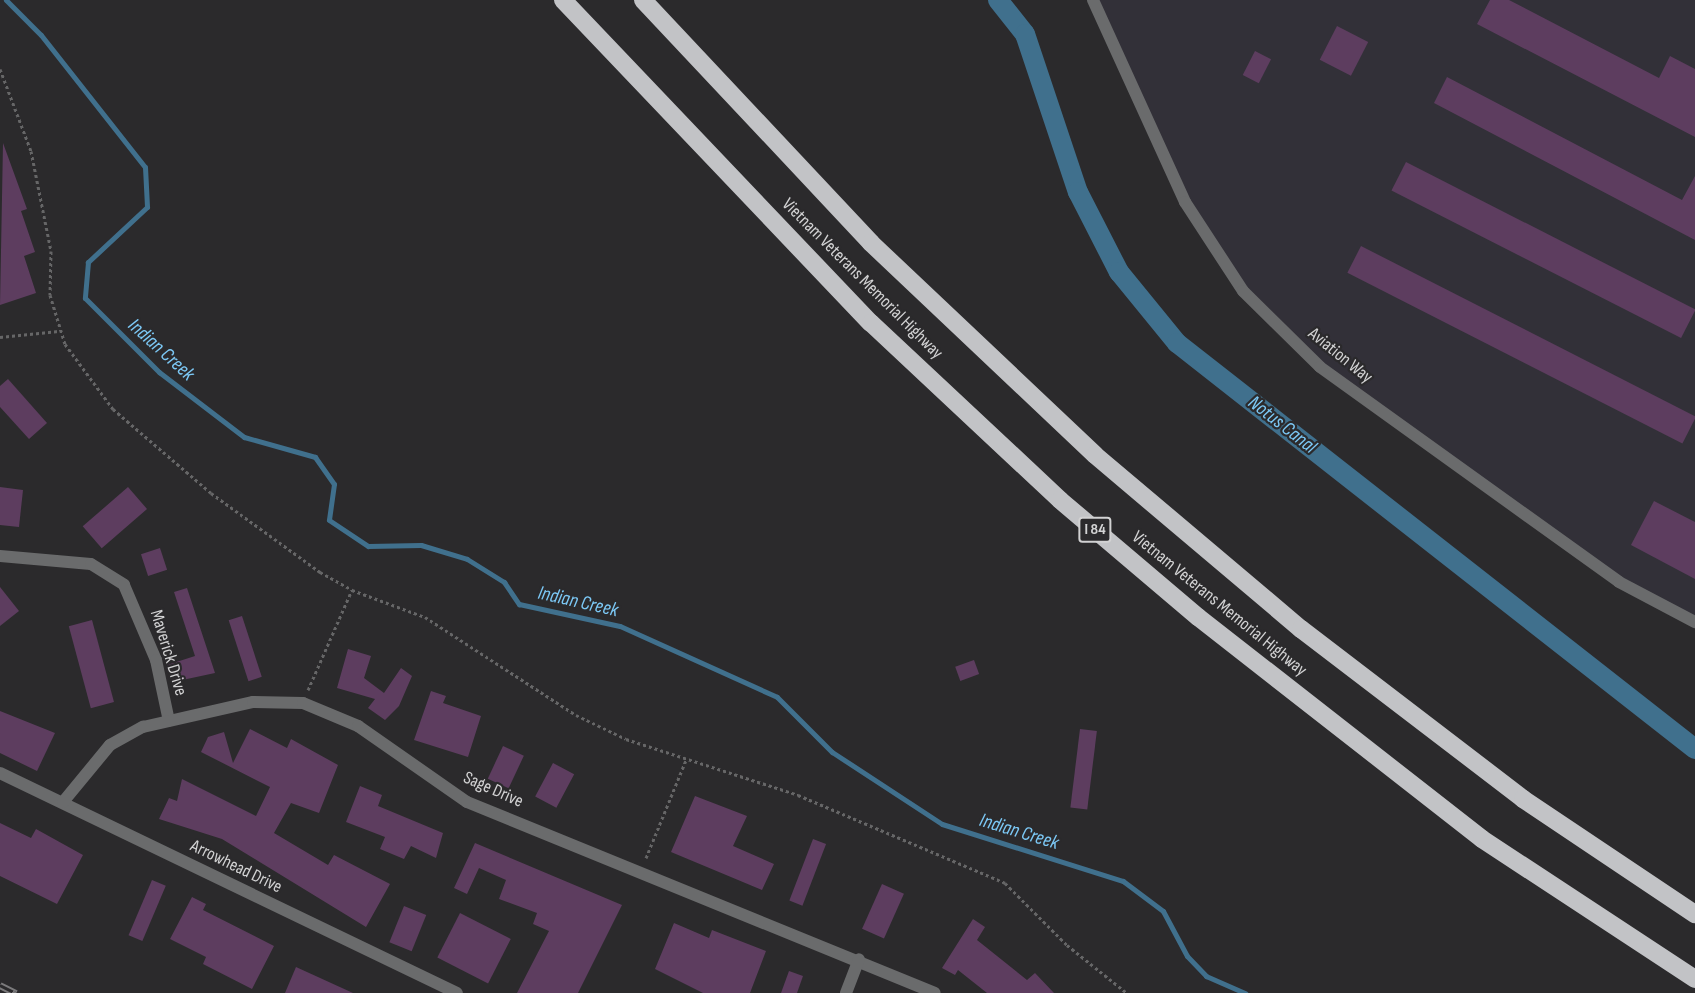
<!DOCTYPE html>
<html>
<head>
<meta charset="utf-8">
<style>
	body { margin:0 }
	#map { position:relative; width:1695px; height:993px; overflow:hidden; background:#2b2a2c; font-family:"Sofia Sans Condensed",sans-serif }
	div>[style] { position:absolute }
	.built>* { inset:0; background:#323038 }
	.stream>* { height:5px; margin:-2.5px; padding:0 2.5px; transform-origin:2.5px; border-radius:2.5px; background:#40708d }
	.canal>* { height:20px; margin:-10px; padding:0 10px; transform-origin:10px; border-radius:10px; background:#40708d }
	.building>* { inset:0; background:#5d3d5f; transform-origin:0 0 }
	.path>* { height:3px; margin-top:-1.5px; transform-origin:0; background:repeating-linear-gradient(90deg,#666667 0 3px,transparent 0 6px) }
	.street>* { height:12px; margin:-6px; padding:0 6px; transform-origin:6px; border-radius:6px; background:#6a6b6c }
	.highway>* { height:18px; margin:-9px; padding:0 9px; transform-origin:9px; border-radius:9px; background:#c2c3c6 }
	.rail>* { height:7px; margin-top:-3.5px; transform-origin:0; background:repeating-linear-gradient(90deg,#2b2a2c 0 14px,#7b7a7c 0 28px); box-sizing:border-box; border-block:2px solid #7b7a7c }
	span { translate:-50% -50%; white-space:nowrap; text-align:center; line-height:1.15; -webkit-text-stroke:4.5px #2b2a2c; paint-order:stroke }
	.shield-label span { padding:2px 4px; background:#2b2a2c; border:2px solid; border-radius:4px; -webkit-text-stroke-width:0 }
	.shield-label { font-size:16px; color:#d2d2d3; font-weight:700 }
	.street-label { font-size:18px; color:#d2d2d3 }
	.water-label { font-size:20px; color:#7cc8f5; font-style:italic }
</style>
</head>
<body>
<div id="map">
	<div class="built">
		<div style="clip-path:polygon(1093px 0,1695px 0,1695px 622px,1619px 582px,1320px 367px,1212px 250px)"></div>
	</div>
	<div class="stream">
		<div style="left:6px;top:0;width:49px;rotate:45deg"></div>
		<div style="left:41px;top:35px;width:168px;rotate:51.8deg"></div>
		<div style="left:145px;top:167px;width:40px;rotate:87.1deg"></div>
		<div style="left:147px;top:207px;width:81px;rotate:137deg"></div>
		<div style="left:88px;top:262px;width:36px;rotate:95deg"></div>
		<div style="left:85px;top:298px;width:105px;rotate:45deg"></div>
		<div style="left:159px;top:372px;width:107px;rotate:37.4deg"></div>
		<div style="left:244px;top:437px;width:74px;rotate:15.7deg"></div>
		<div style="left:315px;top:457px;width:33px;rotate:55deg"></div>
		<div style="left:334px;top:484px;width:36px;rotate:98deg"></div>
		<div style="left:329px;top:520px;width:47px;rotate:33.7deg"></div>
		<div style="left:368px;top:546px;width:53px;rotate:-1.1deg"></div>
		<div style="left:421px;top:545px;width:48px;rotate:16.9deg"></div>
		<div style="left:467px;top:559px;width:44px;rotate:31.9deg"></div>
		<div style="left:504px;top:582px;width:27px;rotate:56deg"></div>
		<div style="left:519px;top:604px;width:103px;rotate:12.3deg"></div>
		<div style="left:620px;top:626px;width:172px;rotate:24.3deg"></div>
		<div style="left:777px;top:697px;width:78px;rotate:45deg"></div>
		<div style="left:832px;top:752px;width:131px;rotate:33.2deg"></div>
		<div style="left:942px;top:824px;width:190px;rotate:17.5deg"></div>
		<div style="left:1123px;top:881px;width:50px;rotate:36.9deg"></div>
		<div style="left:1163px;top:911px;width:51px;rotate:61.9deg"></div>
		<div style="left:1187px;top:956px;width:28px;rotate:46deg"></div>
		<div style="left:1206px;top:976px;width:43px;rotate:23.6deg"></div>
	</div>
	<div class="canal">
		<div style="left:998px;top:0;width:43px;rotate:51.5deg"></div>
		<div style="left:1025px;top:34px;width:167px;rotate:71.5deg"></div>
		<div style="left:1078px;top:192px;width:90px;rotate:62.9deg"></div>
		<div style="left:1119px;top:272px;width:92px;rotate:50.8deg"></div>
		<div style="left:1177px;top:343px;width:658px;rotate:38.09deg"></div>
	</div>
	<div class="building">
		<div style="clip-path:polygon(1490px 0,1509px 0,1659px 78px,1670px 56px,1695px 69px,1695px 137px,1477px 24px)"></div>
		<div style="left:1337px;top:26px;width:35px;height:38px;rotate:27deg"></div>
		<div style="left:1255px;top:51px;width:18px;height:27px;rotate:27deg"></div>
		<div style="clip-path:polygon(1447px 77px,1682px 200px,1695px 176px,1695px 240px,1434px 103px)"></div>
		<div style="clip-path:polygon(3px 143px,27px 209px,21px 211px,35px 252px,24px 256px,36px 293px,0 305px)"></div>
		<div style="left:1406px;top:162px;width:325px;height:32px;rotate:27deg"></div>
		<div style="left:1361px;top:246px;width:376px;height:30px;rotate:27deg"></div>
		<div style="clip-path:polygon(8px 379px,47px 423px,29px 439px,0 407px,0 386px)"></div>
		<div style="clip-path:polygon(0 487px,23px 490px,19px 527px,0 525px)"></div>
		<div style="left:128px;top:487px;width:29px;height:60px;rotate:49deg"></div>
		<div style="clip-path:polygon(1654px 501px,1695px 522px,1695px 579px,1631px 545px)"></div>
		<div style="left:160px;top:548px;width:23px;height:20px;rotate:72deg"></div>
		<div style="clip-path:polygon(0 587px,19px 611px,0 626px)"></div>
		<div style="clip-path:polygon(187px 588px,215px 673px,173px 682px,167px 665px,195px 656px,174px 592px)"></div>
		<div style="left:242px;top:616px;width:64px;height:14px;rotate:72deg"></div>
		<div style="left:92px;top:620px;width:85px;height:24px;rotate:75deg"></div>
		<div style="clip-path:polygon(348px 649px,371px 656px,364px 678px,384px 693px,401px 668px,412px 676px,399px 706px,385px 720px,368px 708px,375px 699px,337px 688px)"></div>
		<div style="left:974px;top:660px;width:15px;height:20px;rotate:70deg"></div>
		<div style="clip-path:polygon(431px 691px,446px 696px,443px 703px,481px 716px,468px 757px,414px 740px)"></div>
		<div style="clip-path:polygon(0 711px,55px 733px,37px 771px,0 753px)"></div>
		<div style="clip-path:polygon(250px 729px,287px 748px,291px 739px,338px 765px,319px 813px,291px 803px,274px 833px,328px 865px,334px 855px,390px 884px,366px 927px,222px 839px,159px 819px,169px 798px,177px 801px,182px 779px,256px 816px,270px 787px,201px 752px,208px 737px,224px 732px,233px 763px)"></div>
		<div style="left:1080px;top:729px;width:17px;height:79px;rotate:7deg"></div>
		<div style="left:503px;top:746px;width:23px;height:36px;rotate:25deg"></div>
		<div style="left:553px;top:763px;width:24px;height:38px;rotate:28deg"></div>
		<div style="clip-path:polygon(360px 786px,382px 795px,378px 806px,443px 833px,436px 858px,411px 846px,404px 859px,380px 849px,385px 837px,346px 822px)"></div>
		<div style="clip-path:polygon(695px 796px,747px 816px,733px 846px,774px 864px,762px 890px,671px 852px)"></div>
		<div style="clip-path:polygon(0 823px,31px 838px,36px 829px,83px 855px,57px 904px,0 876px)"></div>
		<div style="left:813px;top:839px;width:14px;height:66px;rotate:21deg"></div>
		<div style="clip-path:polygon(475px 843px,622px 905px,578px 993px,517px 993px,549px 931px,533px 924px,537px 913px,499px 899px,506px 880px,479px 868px,467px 894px,454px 888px)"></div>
		<div style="left:152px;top:880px;width:15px;height:60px;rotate:23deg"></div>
		<div style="left:882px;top:884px;width:24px;height:49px;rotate:24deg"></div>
		<div style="clip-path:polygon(192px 897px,206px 904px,203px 910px,274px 946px,252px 989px,203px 964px,206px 957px,170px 939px)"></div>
		<div style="left:404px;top:906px;width:24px;height:39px;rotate:22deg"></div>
		<div style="left:460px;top:913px;width:57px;height:50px;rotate:27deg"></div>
		<div style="clip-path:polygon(973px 919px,985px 927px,977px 940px,1027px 980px,1035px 973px,1054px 993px,987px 993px,958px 970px,955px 975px,942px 968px)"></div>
		<div style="clip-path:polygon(674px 923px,709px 938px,712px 930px,766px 951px,750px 993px,703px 993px,655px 969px)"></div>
		<div style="clip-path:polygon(296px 967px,353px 993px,285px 993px)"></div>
		<div style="clip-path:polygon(789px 971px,803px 976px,797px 993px,781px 993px)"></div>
	</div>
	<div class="path">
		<div style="left:0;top:69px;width:88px;rotate:69.3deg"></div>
		<div style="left:31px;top:151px;width:102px;rotate:78.7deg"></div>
		<div style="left:51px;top:251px;width:44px;rotate:91.3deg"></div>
		<div style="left:50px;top:295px;width:51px;rotate:73deg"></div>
		<div style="left:65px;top:344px;width:81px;rotate:53.6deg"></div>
		<div style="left:113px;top:409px;width:129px;rotate:40.6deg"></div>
		<div style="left:211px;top:493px;width:135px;rotate:35.9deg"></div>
		<div style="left:320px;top:572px;width:37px;rotate:29deg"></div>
		<div style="left:352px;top:590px;width:78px;rotate:20.3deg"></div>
		<div style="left:425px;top:617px;width:180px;rotate:33deg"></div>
		<div style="left:576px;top:715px;width:55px;rotate:25.6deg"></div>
		<div style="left:626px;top:739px;width:181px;rotate:18deg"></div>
		<div style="left:798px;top:795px;width:225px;rotate:23deg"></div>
		<div style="left:1005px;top:883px;width:88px;rotate:45deg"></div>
		<div style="left:1067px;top:945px;width:77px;rotate:38.7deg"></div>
		<div style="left:0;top:337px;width:59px;rotate:-5.8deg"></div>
		<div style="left:308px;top:690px;width:109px;rotate:-66.3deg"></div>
		<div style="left:646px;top:858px;width:106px;rotate:-67.8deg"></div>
	</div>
	<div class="street">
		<div style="left:1093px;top:0;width:222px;rotate:65.5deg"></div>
		<div style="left:1185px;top:202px;width:106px;rotate:56.9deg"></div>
		<div style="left:1243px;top:291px;width:108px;rotate:44.6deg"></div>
		<div style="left:1320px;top:367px;width:368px;rotate:35.7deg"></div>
		<div style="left:1619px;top:582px;width:86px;rotate:27.8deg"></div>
		<div style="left:0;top:556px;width:91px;rotate:5deg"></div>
		<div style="left:91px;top:564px;width:39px;rotate:32deg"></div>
		<div style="left:124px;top:585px;width:82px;rotate:66.9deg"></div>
		<div style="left:156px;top:660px;width:62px;rotate:78deg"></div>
		<div style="left:0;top:773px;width:507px;rotate:25.71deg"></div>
		<div style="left:63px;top:802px;width:74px;rotate:-50.5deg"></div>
		<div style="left:110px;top:745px;width:38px;rotate:-29deg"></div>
		<div style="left:143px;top:727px;width:113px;rotate:-12.8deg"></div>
		<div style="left:253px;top:702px;width:50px;rotate:1.1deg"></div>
		<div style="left:303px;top:703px;width:60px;rotate:22.7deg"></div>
		<div style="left:358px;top:726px;width:133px;rotate:34.9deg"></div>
		<div style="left:467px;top:802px;width:505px;rotate:22.2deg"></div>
		<div style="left:846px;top:993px;width:36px;rotate:-69deg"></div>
	</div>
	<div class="highway">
		<div style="left:563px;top:0;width:446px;rotate:46.4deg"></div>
		<div style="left:871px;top:323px;width:259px;rotate:43.1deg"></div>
		<div style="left:1060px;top:500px;width:181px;rotate:40.3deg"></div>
		<div style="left:1198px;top:617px;width:360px;rotate:38deg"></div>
		<div style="left:1482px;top:839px;width:255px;rotate:33.3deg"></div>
		<div style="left:643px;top:0;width:333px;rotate:46.8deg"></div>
		<div style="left:871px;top:243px;width:308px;rotate:43.4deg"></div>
		<div style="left:1095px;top:455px;width:270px;rotate:40.2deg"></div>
		<div style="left:1301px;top:629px;width:280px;rotate:37.4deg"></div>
		<div style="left:1523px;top:799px;width:207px;rotate:33.8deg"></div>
	</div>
	<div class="rail">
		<div style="left:0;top:985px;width:18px;rotate:27deg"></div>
	</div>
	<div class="shield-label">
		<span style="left:1095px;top:530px">I 84</span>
	</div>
	<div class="street-label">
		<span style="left:862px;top:279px;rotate:45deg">Vietnam Veterans Memorial Highway</span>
		<span style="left:1340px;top:356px;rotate:39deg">Aviation Way</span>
		<span style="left:1219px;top:604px;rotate:39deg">Vietnam Veterans Memorial Highway</span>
		<span style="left:168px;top:653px;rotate:73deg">Maverick Drive</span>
		<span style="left:493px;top:790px;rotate:24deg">Sage Drive</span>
		<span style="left:236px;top:867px;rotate:26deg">Arrowhead Drive</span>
	</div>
	<div class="water-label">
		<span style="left:161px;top:350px;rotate:42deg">Indian Creek</span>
		<span style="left:1282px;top:425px;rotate:38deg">Notus Canal</span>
		<span style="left:578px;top:602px;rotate:13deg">Indian Creek</span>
		<span style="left:1019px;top:832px;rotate:17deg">Indian Creek</span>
	</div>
</div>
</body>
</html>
